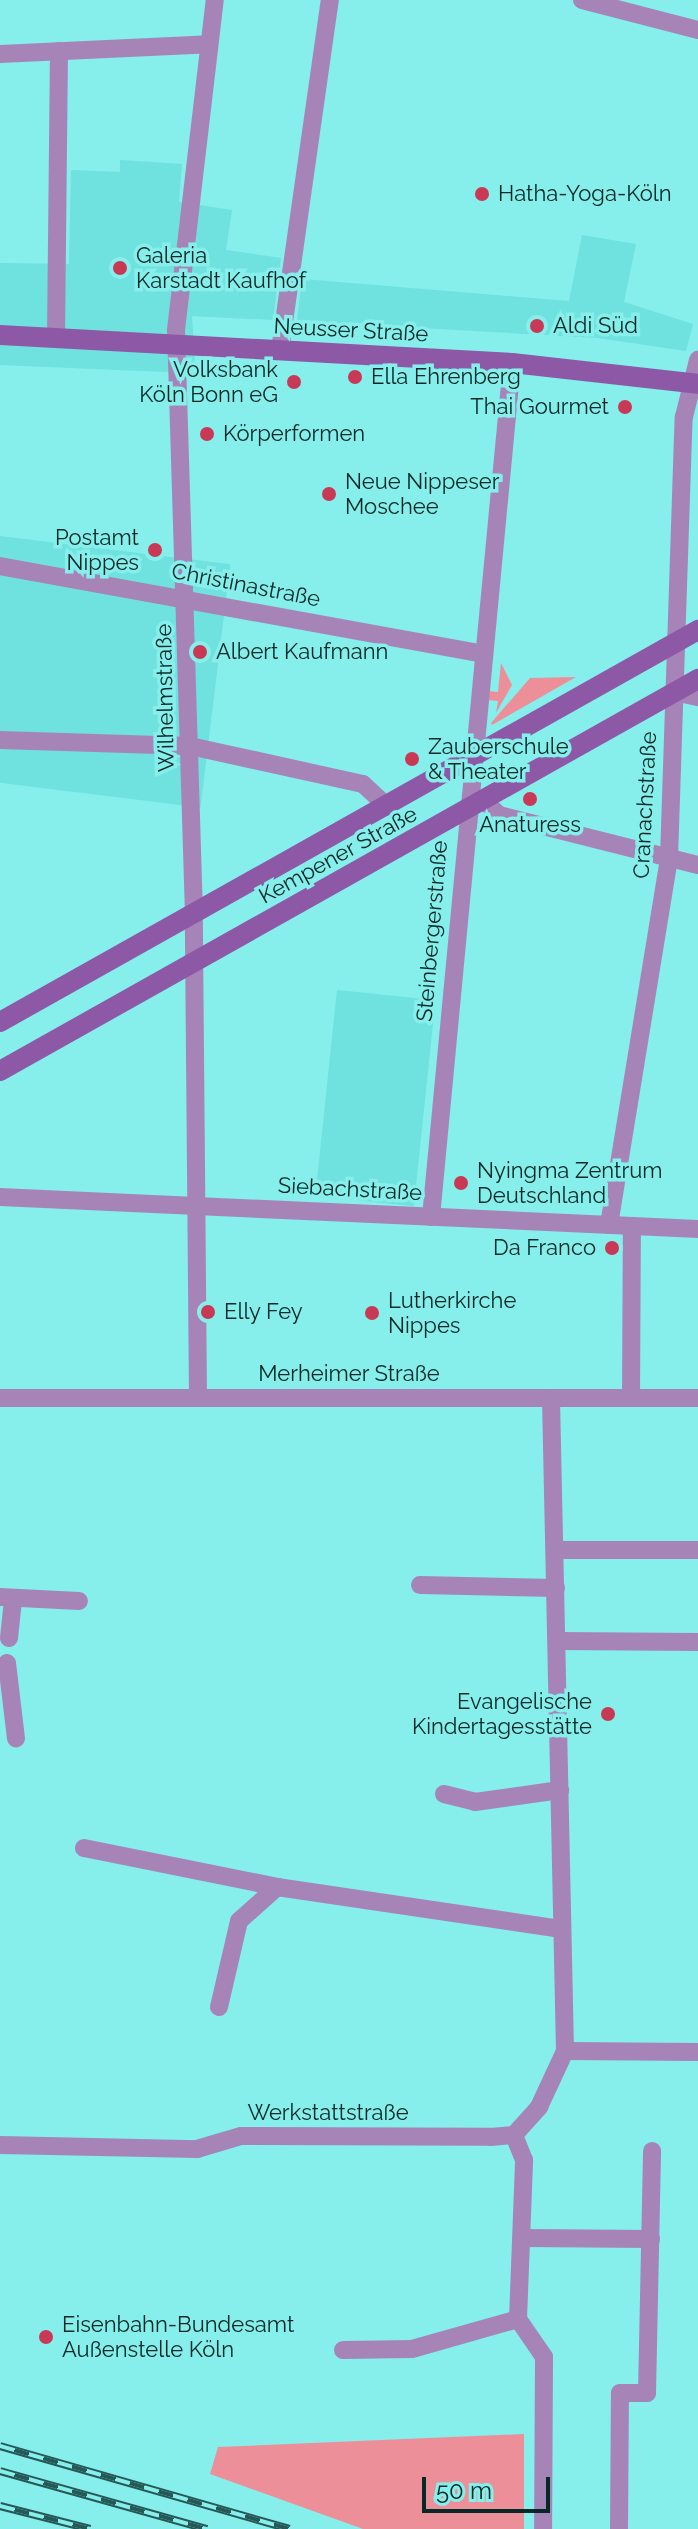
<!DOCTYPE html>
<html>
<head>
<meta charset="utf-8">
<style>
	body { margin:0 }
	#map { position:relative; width:698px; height:2529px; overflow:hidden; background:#86eeeb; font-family:Raleway,sans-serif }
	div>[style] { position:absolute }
	.built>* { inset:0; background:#6fe1de; transform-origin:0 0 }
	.green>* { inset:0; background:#ec8f99 }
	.minor>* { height:18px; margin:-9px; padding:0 9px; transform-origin:9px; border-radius:9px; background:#a684b8 }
	.secondary>* { height:20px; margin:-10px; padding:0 10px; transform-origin:10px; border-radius:10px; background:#8d59a6 }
	.rail>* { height:8px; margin-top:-4px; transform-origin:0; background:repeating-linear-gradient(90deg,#86eeeb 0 15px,#255957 0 30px); box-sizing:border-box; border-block:2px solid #255957 }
	.dots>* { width:22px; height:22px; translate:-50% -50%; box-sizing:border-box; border:4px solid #86eeeb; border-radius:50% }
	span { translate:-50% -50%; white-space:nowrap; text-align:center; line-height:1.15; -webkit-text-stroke:7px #86eeeb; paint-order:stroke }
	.poi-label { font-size:22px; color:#062928 }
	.left { translate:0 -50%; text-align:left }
	.right { translate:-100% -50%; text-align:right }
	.street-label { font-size:22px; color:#062928 }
	.scale { position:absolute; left:422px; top:2477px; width:128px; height:36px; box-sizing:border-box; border:4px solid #062928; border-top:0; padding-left:10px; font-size:24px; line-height:28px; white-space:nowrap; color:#062928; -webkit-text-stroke:6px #86eeeb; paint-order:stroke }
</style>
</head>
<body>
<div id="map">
	<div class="built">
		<div style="clip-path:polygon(120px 160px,182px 164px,179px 202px,232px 210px,226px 250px,281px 258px,273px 320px,192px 316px,195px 364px,166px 372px,0 365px,0 263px,69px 264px,71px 170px,120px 172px)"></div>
		<div style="clip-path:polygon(582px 235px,636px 244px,624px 302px,693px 324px,686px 351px,598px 338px,297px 321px,302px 279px,569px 301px)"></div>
		<div style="left:0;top:536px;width:232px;height:245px;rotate:7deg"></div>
		<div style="left:337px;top:990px;width:99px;height:207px;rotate:6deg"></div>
	</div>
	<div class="green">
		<div style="clip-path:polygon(501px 663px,512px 685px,496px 713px,498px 701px,487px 700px,488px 691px,498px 692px)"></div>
		<div style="clip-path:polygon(576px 677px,492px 725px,491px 723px,530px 678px)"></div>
		<div style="clip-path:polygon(524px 2434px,524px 2529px,363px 2529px,210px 2474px,218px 2447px)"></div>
	</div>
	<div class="minor">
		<div style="left:582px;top:0;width:120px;rotate:14.5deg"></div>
		<div style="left:0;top:54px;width:209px;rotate:-2.7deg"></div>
		<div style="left:56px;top:337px;width:286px;rotate:-89.4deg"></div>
		<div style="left:280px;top:350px;width:354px;rotate:-81.9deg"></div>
		<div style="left:0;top:566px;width:490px;rotate:10.3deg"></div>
		<div style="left:674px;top:692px;width:25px;rotate:12deg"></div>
		<div style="left:0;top:740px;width:190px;rotate:1.8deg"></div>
		<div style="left:190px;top:746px;width:177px;rotate:12.4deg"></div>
		<div style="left:363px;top:784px;width:33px;rotate:43deg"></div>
		<div style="left:483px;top:800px;width:22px;rotate:43deg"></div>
		<div style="left:499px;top:815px;width:205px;rotate:14.1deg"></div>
		<div style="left:0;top:1197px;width:699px;rotate:2.62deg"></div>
		<div style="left:431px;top:1217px;width:858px;rotate:-84.58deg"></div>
		<div style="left:609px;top:1225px;width:372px;rotate:-80.7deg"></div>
		<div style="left:669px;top:858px;width:441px;rotate:-88.1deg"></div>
		<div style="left:684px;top:417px;width:59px;rotate:-76.2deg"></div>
		<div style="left:0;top:1398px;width:698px"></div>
		<div style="left:198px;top:1398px;width:483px;rotate:-90.5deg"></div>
		<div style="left:194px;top:915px;width:585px;rotate:-91.76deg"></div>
		<div style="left:176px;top:330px;width:332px;rotate:-83.3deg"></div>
		<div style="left:631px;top:1398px;width:172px;rotate:-89.7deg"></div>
		<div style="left:555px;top:1550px;width:143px"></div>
		<div style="left:420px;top:1585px;width:136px;rotate:1.3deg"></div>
		<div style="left:0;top:1597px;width:79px;rotate:2.9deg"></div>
		<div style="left:9px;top:1638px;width:39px;rotate:-84deg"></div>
		<div style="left:557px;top:1641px;width:141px;rotate:0.4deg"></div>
		<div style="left:7px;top:1663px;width:76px;rotate:83.2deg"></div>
		<div style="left:444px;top:1794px;width:32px;rotate:14deg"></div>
		<div style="left:475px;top:1802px;width:86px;rotate:-8deg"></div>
		<div style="left:84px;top:1848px;width:197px;rotate:11.4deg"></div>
		<div style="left:277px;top:1887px;width:288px;rotate:8.4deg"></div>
		<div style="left:219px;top:2007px;width:88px;rotate:-76.9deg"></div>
		<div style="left:239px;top:1921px;width:51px;rotate:-41.8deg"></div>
		<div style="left:565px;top:2051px;width:133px;rotate:0.4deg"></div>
		<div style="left:0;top:2145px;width:197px;rotate:1.2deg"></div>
		<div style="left:197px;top:2149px;width:46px;rotate:-16.5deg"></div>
		<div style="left:241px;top:2136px;width:250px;rotate:0.2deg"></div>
		<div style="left:491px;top:2137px;width:23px;rotate:-5deg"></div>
		<div style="left:514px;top:2135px;width:38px;rotate:-48deg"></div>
		<div style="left:539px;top:2107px;width:62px;rotate:-65.1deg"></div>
		<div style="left:565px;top:2051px;width:653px;rotate:-91.23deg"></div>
		<div style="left:525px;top:2238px;width:126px;rotate:0.5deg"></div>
		<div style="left:518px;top:2319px;width:46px;rotate:55.6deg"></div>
		<div style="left:544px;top:2357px;width:172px;rotate:90.3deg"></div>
		<div style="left:343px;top:2350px;width:69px;rotate:-0.8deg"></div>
		<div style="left:412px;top:2349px;width:110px;rotate:-15.8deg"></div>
		<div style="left:518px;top:2319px;width:159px;rotate:-87.8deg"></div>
		<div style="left:524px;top:2160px;width:27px;rotate:-112deg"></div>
		<div style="left:619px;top:2529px;width:136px;rotate:-89.6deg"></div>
		<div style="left:620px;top:2393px;width:27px"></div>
		<div style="left:647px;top:2393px;width:242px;rotate:-88.8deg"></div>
	</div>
	<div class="secondary">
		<div style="left:0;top:335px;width:513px;rotate:3.13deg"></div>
		<div style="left:512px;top:363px;width:187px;rotate:6.4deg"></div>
		<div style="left:0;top:1022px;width:801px;rotate:-29.32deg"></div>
		<div style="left:0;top:1071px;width:801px;rotate:-29.32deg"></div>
	</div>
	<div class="rail">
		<div style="left:0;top:2446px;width:301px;rotate:16deg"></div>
		<div style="left:0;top:2471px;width:215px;rotate:15.7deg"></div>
		<div style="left:0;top:2506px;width:93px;rotate:14.3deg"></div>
	</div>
	<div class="dots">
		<div style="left:482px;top:194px;background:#c93956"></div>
		<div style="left:120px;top:268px;background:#c93956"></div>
		<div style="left:537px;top:326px;background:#c93956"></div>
		<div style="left:355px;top:377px;background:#c93956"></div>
		<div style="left:294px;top:382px;background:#c93956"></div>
		<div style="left:625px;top:407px;background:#c93956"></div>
		<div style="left:207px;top:434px;background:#c93956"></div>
		<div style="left:329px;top:494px;background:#c93956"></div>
		<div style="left:155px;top:550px;background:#c93956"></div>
		<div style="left:200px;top:652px;background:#c93956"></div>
		<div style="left:412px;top:759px;background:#c93956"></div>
		<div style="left:530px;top:799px;background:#c93956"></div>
		<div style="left:461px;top:1183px;background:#c93956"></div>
		<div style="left:612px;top:1248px;background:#c93956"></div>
		<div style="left:208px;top:1312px;background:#c93956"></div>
		<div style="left:372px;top:1313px;background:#c93956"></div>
		<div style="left:608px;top:1714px;background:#c93956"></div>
		<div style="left:46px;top:2337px;background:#c93956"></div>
	</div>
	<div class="poi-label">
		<span class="left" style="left:498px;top:194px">Hatha-Yoga-Köln</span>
		<span class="left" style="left:136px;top:268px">Galeria<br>Karstadt Kaufhof</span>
		<span class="left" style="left:553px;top:326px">Aldi Süd</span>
		<span class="right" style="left:278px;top:382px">Volksbank<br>Köln Bonn eG</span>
		<span class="left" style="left:371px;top:377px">Ella Ehrenberg</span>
		<span class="right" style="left:609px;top:407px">Thai Gourmet</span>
		<span class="left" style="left:223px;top:434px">Körperformen</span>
		<span class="left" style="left:345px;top:494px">Neue Nippeser<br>Moschee</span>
		<span class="right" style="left:139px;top:550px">Postamt<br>Nippes</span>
		<span class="left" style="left:216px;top:652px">Albert Kaufmann</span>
		<span class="left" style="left:428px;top:759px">Zauberschule<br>&amp; Theater</span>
		<span style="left:530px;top:825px">Anaturess</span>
		<span class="left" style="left:477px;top:1183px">Nyingma Zentrum<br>Deutschland</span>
		<span class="right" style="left:596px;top:1248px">Da Franco</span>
		<span class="left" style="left:388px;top:1313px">Lutherkirche<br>Nippes</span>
		<span class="left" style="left:224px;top:1312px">Elly Fey</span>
		<span class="right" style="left:592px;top:1714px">Evangelische<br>Kindertagesstätte</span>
		<span class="left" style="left:62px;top:2337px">Eisenbahn-Bundesamt<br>Außenstelle Köln</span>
	</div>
	<div class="street-label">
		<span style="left:351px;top:330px;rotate:3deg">Neusser Straße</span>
		<span style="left:246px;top:585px;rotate:11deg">Christinastraße</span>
		<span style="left:165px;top:698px;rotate:-91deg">Wilhelmstraße</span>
		<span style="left:645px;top:805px;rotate:-87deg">Cranachstraße</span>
		<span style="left:338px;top:855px;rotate:-29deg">Kempener Straße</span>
		<span style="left:432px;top:931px;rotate:-85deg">Steinbergerstraße</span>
		<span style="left:350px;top:1189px;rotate:3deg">Siebachstraße</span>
		<span style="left:349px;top:1374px">Merheimer Straße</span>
		<span style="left:328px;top:2113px">Werkstattstraße</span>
	</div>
	<div class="scale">50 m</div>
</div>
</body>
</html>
